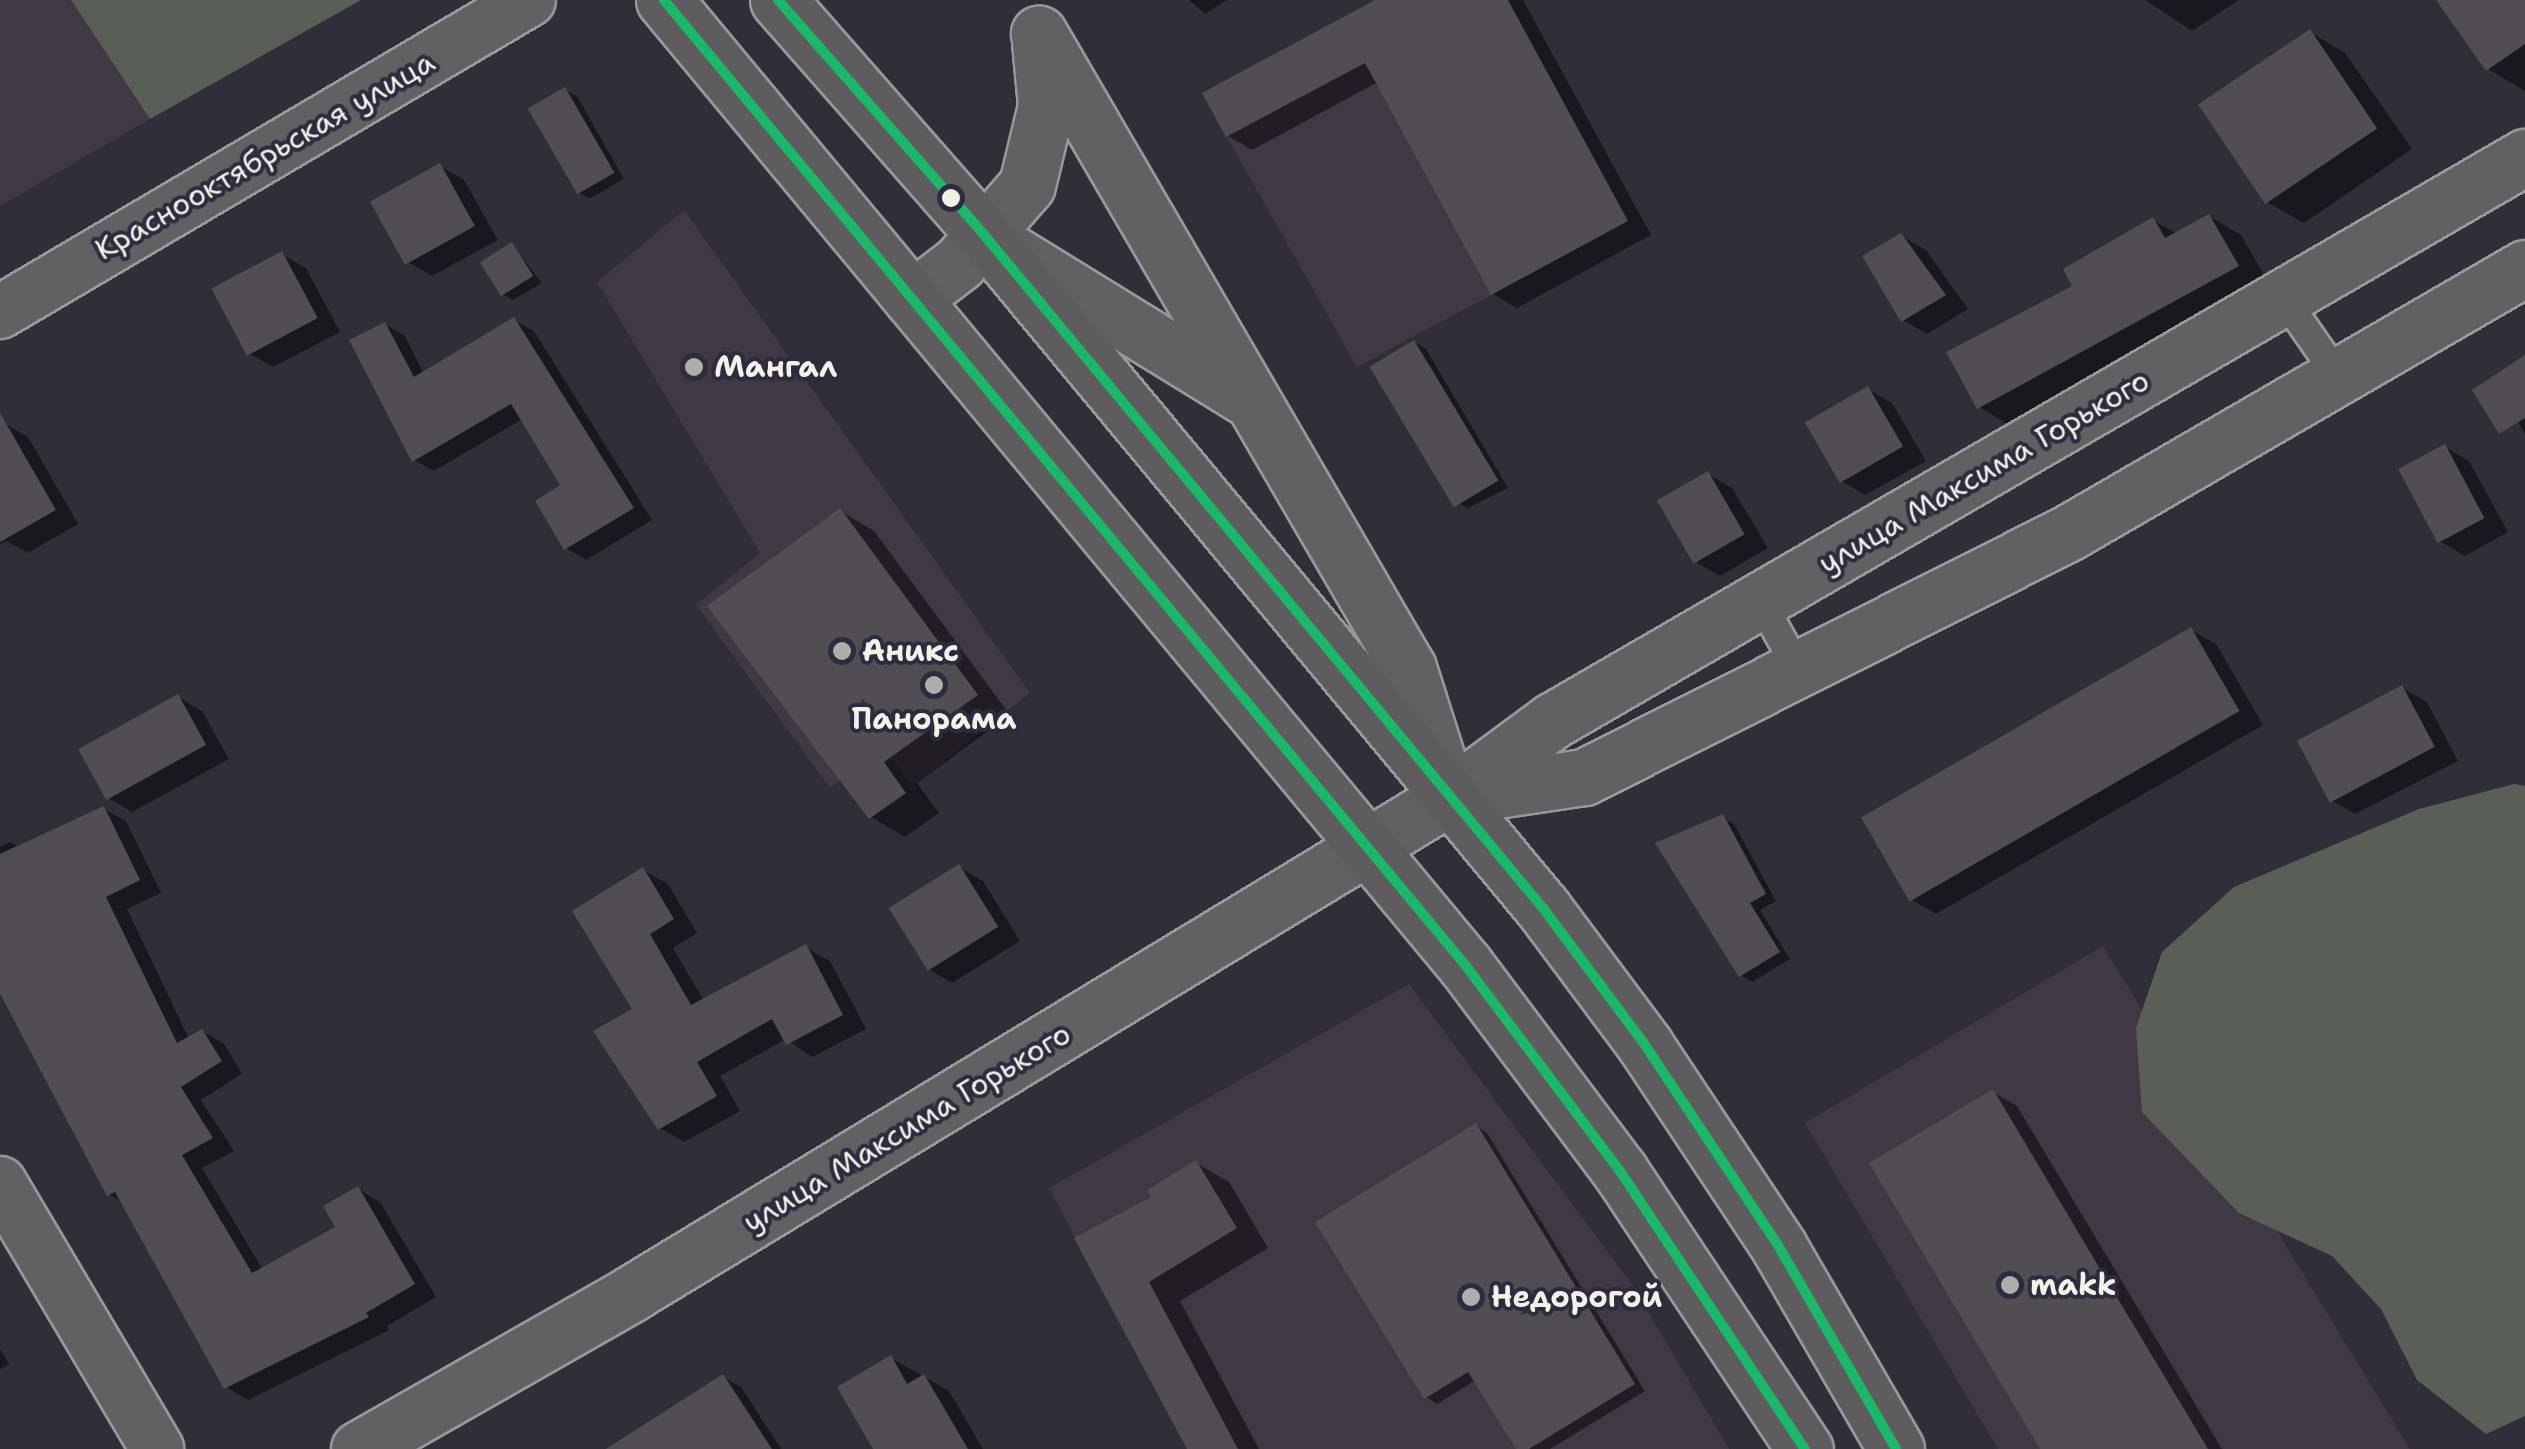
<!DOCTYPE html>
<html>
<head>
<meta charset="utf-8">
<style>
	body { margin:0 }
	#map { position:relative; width:2525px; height:1449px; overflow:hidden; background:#312e39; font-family:"Shantell Sans",sans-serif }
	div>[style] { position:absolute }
	.built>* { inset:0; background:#413846 }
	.green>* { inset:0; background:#595f56 }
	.shadow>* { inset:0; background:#0007 }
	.building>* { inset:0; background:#524d52; transform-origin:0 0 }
	.roads { filter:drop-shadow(2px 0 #9a989b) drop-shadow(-2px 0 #9a989b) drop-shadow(0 2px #9a989b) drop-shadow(0 -2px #9a989b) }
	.service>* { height:28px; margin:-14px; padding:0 14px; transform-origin:14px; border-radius:14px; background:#626063 }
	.minor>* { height:52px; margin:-26px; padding:0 26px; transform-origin:26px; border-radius:26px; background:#626063 }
	.tertiary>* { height:55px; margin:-27.5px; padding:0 27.5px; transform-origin:27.5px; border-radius:27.5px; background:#626063 }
	.secondary>* { height:55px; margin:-27.5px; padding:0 27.5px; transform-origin:27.5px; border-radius:27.5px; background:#626063 }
	.primary>* { height:55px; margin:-27.5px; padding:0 27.5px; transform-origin:27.5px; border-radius:27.5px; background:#5f5c5f }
	.bus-1>* { height:10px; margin:-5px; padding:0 5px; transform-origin:5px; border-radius:5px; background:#1ab867 }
	.dots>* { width:28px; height:28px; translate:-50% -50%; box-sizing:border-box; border:5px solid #2f2a3d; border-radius:50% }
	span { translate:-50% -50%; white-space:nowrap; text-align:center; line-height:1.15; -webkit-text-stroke:8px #2f2a3d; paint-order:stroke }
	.street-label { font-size:30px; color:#f4f1e8 }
	.poi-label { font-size:30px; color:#f4f1e8; font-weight:700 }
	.left { translate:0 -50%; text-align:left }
</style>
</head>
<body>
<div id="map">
	<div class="built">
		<div style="clip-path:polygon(0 0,71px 0,150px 119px,0 206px)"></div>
		<div style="clip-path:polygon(1375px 0,1508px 0,1628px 221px,1357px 367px,1202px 93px)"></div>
		<div style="clip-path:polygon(684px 210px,1030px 693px,913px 786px,883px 749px,830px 788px,696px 605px,760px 553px,597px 282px)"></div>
		<div style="clip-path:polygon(2103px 946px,2410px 1449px,1998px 1449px,1805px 1123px)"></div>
		<div style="clip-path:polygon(1409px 984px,1633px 1286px,1729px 1449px,1187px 1449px,1049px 1188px)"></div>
	</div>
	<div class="green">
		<div style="clip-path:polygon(71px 0,361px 0,150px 119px)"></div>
		<div style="clip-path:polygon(2514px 784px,2525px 786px,2525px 1416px,2486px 1434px,2417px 1380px,2381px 1309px,2332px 1256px,2239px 1213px,2142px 1112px,2136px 1028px,2162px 952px,2234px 887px,2419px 809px)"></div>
	</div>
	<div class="shadow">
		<div style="clip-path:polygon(1189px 0,1227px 0,1205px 14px)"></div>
		<div style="clip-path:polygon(1380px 0,1523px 0,1651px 235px,1517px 308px,1493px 294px,1378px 82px,1252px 150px,1228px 136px)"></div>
		<div style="clip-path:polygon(2145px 0,2239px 0,2192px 31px)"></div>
		<div style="clip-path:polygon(2439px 0,2525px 0,2525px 91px,2488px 69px)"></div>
		<div style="clip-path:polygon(2310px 32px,2345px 53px,2412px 149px,2304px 223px,2268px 203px)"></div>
		<div style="clip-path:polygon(565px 90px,577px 96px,624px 179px,589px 199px,578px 192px)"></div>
		<div style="clip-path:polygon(440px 166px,464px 180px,498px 240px,432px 276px,408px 262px)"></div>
		<div style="clip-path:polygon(2209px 216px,2241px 235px,2270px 285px,2011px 426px,1979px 407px,2076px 287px,2153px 220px,2178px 234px)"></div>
		<div style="clip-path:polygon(1901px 236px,1926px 250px,1968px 309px,1927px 334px,1903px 320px)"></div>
		<div style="clip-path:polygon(512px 245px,542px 283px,513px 300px,502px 294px)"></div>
		<div style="clip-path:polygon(282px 254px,306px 268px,340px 332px,273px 367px,248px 353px)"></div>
		<div style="clip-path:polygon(514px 320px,534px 331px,652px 520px,586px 560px,566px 548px,564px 486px,523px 419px,434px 471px,414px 460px,385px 324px,405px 336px,424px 374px)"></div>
		<div style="clip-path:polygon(1414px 342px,1426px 349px,1508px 488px,1468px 508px,1457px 502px)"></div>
		<div style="clip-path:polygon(2525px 358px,2525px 434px,2494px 379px)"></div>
		<div style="clip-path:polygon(1868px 389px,1892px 403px,1926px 461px,1865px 495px,1841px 481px)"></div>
		<div style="clip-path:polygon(4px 423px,28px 437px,78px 524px,28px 553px,6px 541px,0 544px)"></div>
		<div style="clip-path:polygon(2445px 447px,2469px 461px,2508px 532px,2465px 556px,2441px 542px)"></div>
		<div style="clip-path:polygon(1708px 474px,1732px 488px,1768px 548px,1720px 576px,1696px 562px)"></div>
		<div style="clip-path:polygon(840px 511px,874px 531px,1010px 715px,917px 783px,939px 813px,905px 837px,871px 817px)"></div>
		<div style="clip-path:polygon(2191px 630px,2216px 644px,2263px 725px,1936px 914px,1912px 900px)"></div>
		<div style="clip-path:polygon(2402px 688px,2427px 702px,2458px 761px,2355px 814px,2331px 800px)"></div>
		<div style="clip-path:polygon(178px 697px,202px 711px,229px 759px,132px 812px,108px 798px)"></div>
		<div style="clip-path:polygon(104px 809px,126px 821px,161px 893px,127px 909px,189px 1039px,202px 1031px,224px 1044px,242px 1074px,201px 1100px,234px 1151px,202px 1168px,263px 1270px,339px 1228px,358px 1189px,380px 1202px,436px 1297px,387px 1326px,389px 1330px,248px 1400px,226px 1387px,123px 1203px,109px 1194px,0 995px,0 847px,10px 842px,19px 847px)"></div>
		<div style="clip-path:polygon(1723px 817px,1734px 824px,1776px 901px,1760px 910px,1790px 959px,1752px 982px,1740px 975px)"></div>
		<div style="clip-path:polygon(959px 867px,983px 881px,1020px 941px,952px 983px,928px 969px)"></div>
		<div style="clip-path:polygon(643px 870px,668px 884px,697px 933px,673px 948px,704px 1001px,805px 947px,830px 961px,866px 1029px,812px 1057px,786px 1039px,720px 1076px,740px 1111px,684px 1142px,660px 1128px,636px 1010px)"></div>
		<div style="clip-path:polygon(1993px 1092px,2017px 1106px,2222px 1449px,2043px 1449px)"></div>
		<div style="clip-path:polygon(1476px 1126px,1487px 1133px,1645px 1391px,1550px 1449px,1518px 1449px,1476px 1380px,1437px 1404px,1426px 1397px)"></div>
		<div style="clip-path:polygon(1196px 1163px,1229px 1182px,1268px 1248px,1180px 1301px,1259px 1449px,1190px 1449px,1078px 1239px,1155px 1198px)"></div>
		<div style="clip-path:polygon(0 1349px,9px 1364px,0 1369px)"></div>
		<div style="clip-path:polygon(891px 1358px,949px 1391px,983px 1449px,876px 1449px)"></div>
		<div style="clip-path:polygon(723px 1377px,741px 1387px,781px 1449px,611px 1449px)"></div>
	</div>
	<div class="building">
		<div style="clip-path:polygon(1375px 0,1508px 0,1628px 221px,1491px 295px,1365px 63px,1226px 137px,1202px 93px)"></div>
		<div style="clip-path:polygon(2436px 0,2525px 0,2525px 44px,2486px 71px)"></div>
		<div style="left:2310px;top:29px;width:120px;height:135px;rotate:56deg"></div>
		<div style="left:565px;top:87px;width:99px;height:43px;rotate:60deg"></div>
		<div style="left:440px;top:163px;width:72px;height:80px;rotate:61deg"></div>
		<div style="clip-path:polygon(2209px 214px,2239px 266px,1977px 409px,1946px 352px,2072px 286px,2063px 269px,2153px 217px,2165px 238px)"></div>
		<div style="clip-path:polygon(1901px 233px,1946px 295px,1901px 322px,1862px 256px)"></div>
		<div style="left:512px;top:242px;width:40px;height:38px;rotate:58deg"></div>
		<div style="left:282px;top:251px;width:76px;height:80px;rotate:62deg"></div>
		<div style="clip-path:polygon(514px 317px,634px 508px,564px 550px,535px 501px,560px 485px,511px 404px,412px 462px,349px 340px,385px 322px,414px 377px)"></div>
		<div style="left:1414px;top:340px;width:164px;height:52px;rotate:59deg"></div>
		<div style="clip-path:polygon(2525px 355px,2525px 418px,2499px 434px,2472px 390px)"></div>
		<div style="left:1868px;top:386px;width:70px;height:73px;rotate:60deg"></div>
		<div style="clip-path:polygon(0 413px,56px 510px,0 542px)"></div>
		<div style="left:2445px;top:444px;width:84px;height:53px;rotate:62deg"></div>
		<div style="left:1708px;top:471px;width:73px;height:59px;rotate:60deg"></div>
		<div style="clip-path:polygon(840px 508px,978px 695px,884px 762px,906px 793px,869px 819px,707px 606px)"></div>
		<div style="left:2191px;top:627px;width:97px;height:381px;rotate:60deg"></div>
		<div style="left:2402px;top:685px;width:70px;height:119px;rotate:62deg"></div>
		<div style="left:178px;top:694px;width:58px;height:114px;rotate:61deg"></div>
		<div style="clip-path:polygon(104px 806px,140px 880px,106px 897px,177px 1043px,202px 1029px,222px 1061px,181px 1087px,213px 1138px,182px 1155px,252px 1273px,335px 1227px,323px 1206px,358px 1186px,415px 1284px,366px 1313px,369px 1317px,224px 1389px,115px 1192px,107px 1196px,0 994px,0 854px)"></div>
		<div style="clip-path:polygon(1723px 814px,1766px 894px,1750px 903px,1780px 952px,1739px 977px,1655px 843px)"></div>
		<div style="left:959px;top:864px;width:74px;height:83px;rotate:58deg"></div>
		<div style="clip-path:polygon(643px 867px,674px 919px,650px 934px,691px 1005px,806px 944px,843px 1015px,786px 1045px,772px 1019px,697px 1062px,717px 1096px,658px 1130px,593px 1031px,632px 1009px,572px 911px)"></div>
		<div style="clip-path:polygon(1993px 1089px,2106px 1279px,2208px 1449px,2040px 1449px,2018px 1412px,1869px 1163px)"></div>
		<div style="clip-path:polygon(1476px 1123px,1635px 1384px,1529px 1449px,1516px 1449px,1468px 1372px,1424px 1399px,1315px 1222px)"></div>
		<div style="clip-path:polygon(1196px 1160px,1237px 1228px,1149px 1282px,1238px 1449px,1187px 1449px,1074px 1238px,1151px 1197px,1147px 1190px)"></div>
		<div style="clip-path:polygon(891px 1355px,907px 1384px,924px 1374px,968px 1449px,873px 1449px,837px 1387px)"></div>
		<div style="clip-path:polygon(723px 1374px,772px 1449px,606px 1449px)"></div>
	</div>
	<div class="roads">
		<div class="service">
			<div style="left:2283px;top:297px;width:96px;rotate:55.2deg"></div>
			<div style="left:1761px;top:602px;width:77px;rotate:61.1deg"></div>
		</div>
		<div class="minor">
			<div style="left:0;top:312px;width:614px;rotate:-30.53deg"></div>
			<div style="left:0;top:1183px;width:309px;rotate:59.4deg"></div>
		</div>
		<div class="tertiary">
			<div style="left:1457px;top:796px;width:128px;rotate:-8.5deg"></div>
			<div style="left:1584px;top:777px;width:542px;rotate:-26.75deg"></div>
			<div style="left:2068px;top:533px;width:528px;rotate:-30.11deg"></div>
			<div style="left:1449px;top:797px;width:128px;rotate:-36.4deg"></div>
			<div style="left:1552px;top:721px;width:1125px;rotate:-30.1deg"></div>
		</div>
		<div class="secondary">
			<div style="left:997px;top:244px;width:294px;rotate:31.6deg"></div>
			<div style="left:912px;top:299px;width:59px;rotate:-37.5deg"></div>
			<div style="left:959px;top:263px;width:103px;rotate:-48.9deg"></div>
			<div style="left:1027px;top:185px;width:81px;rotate:-76.5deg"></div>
			<div style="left:1046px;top:106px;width:63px;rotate:-95.4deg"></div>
			<div style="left:359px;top:1449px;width:314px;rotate:-29.7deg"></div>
			<div style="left:632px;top:1293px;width:956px;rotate:-31.26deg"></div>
			<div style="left:1449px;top:797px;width:135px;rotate:-107.6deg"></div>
			<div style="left:1408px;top:668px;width:734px;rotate:-120.2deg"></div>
		</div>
		<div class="primary">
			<div style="left:664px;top:0;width:1256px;rotate:50.3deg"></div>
			<div style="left:1466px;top:966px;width:256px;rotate:53.1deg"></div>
			<div style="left:1620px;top:1171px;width:334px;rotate:56.4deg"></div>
			<div style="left:778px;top:0;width:314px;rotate:48.7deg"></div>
			<div style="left:985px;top:236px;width:873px;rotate:50.3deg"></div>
			<div style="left:1543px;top:908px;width:171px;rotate:53.3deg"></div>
			<div style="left:1645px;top:1045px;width:242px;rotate:56.4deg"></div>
			<div style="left:1779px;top:1247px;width:233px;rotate:59.9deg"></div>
		</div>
	</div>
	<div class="bus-1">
		<div style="left:664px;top:0;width:1256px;rotate:50.3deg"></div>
		<div style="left:1466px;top:966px;width:256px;rotate:53.1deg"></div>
		<div style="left:1620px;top:1171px;width:334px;rotate:56.4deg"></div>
		<div style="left:778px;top:0;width:314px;rotate:48.7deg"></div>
		<div style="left:985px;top:236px;width:873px;rotate:50.3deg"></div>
		<div style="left:1543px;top:908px;width:171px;rotate:53.3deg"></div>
		<div style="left:1645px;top:1045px;width:242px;rotate:56.4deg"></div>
		<div style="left:1779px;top:1247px;width:233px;rotate:59.9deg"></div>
	</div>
	<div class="dots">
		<div style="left:951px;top:198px;background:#f4f1e8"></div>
		<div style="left:694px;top:367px;background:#b0adab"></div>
		<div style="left:842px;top:651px;background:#b0adab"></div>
		<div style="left:934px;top:685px;background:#b0adab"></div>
		<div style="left:2010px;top:1285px;background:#b0adab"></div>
		<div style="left:1471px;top:1297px;background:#b0adab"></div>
	</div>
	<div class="street-label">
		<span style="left:265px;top:156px;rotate:-30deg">Краснооктябрьская улица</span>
		<span style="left:1984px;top:472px;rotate:-30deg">улица Максима Горького</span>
		<span style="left:907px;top:1128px;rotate:-31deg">улица Максима Горького</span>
	</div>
	<div class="poi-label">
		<span class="left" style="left:714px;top:367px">Мангал</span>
		<span class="left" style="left:862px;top:651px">Аникс</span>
		<span style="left:934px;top:719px">Панорама</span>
		<span class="left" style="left:2030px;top:1285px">makk</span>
		<span class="left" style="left:1491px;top:1297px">Недорогой</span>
	</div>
</div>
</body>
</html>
